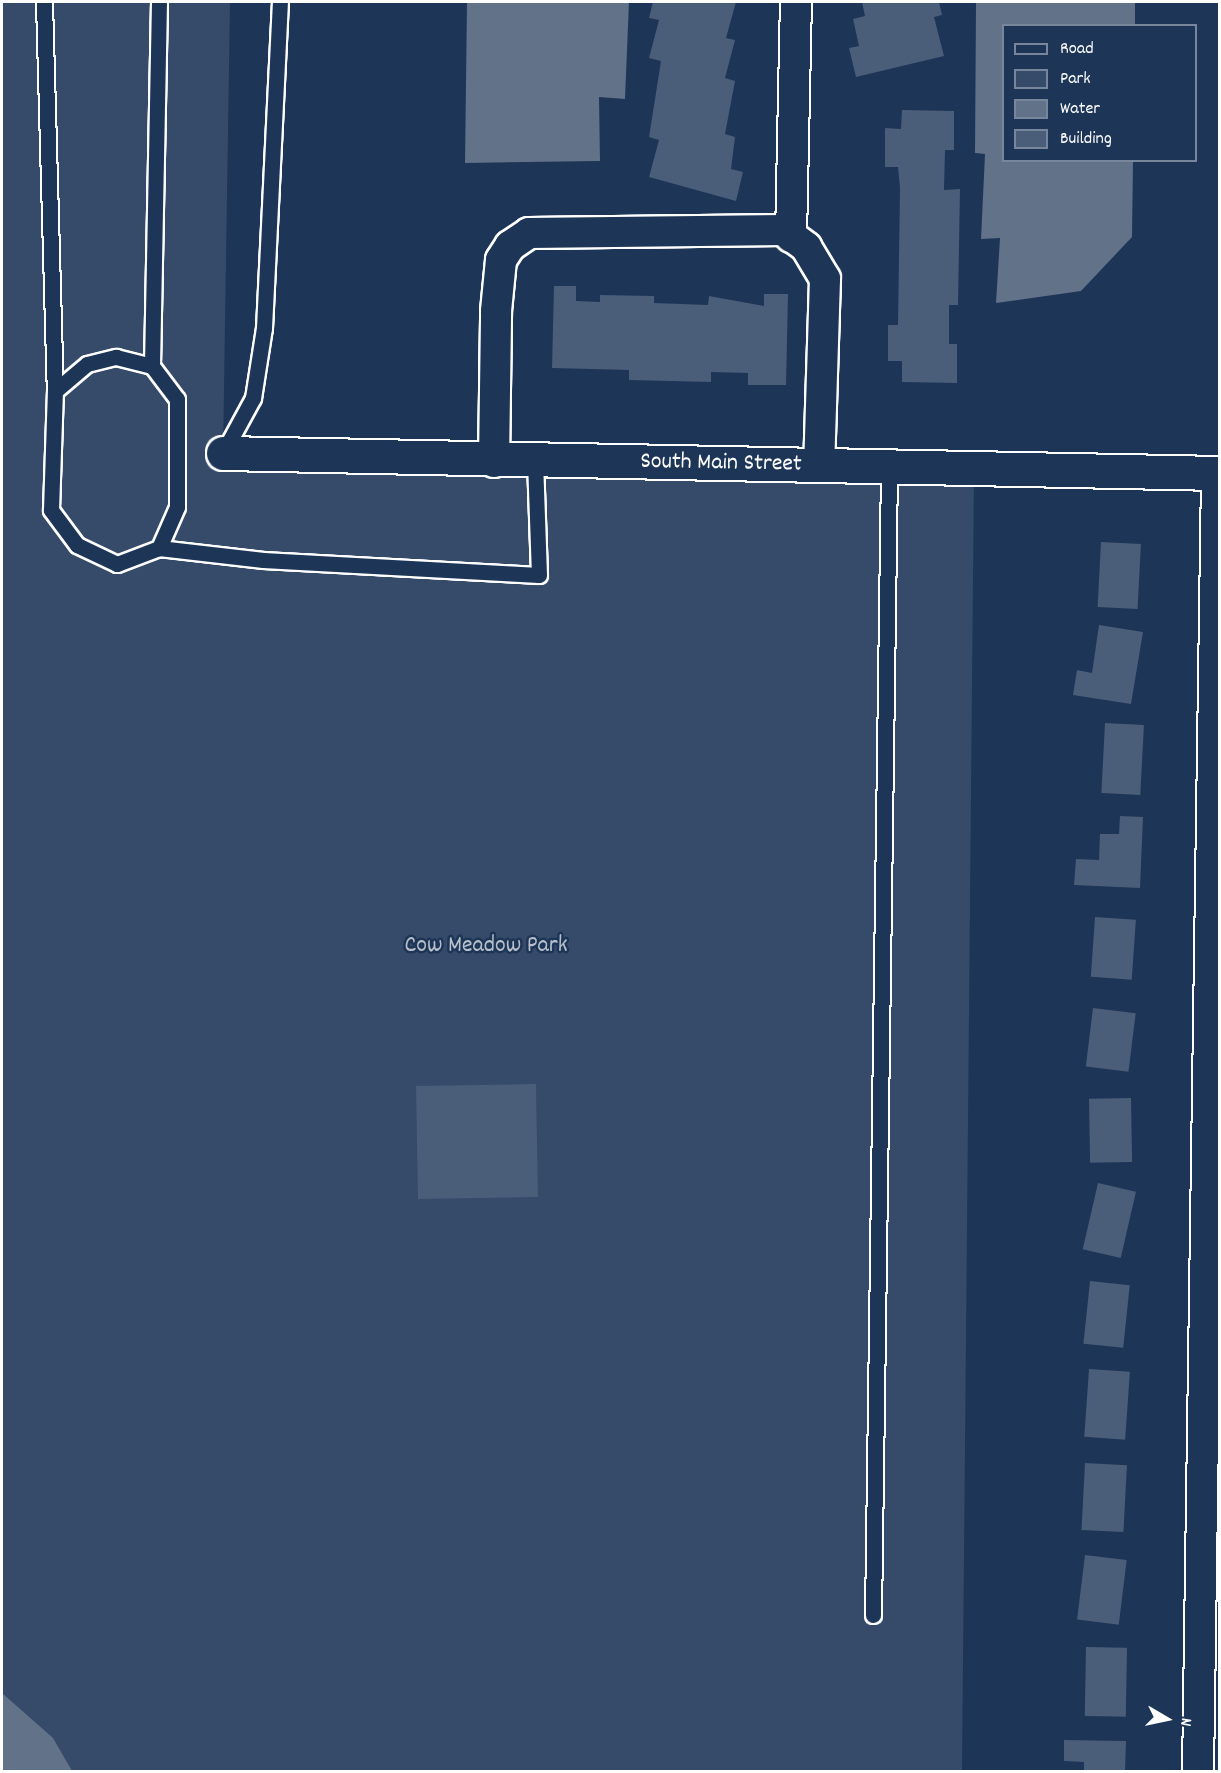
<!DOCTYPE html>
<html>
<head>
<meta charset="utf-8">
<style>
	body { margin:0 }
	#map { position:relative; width:1221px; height:1773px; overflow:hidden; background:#1d3557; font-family:Dekko,sans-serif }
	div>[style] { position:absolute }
	.green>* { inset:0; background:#364b69 }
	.water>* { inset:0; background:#617289 }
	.building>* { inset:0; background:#4a5d79; transform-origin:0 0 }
	.roads { filter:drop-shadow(2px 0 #fff) drop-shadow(-2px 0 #fff) drop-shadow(0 2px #fff) drop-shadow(0 -2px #fff) }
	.service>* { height:15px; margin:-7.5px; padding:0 7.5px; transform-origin:7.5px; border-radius:7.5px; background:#1d3557 }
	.minor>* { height:30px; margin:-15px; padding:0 15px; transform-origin:15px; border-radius:15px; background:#1d3557 }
	.tertiary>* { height:33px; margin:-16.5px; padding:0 16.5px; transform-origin:16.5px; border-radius:16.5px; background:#1d3557 }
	span { translate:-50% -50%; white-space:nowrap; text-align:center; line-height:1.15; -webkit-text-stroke:5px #1d3557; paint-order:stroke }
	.street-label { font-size:24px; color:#fff }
	.park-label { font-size:24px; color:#b9c0ca }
	.frame { position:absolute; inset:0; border:3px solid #fff; pointer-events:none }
	.legend { position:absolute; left:1002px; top:24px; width:195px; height:138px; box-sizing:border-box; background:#1d3557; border:2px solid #77869a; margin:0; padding:8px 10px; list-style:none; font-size:18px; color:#fff }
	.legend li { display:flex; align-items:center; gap:12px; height:30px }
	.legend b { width:30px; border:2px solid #77869a }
	.north { position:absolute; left:1137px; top:1689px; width:60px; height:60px; -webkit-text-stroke:4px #1d3557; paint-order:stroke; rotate:99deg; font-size:16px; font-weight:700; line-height:24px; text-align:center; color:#fff }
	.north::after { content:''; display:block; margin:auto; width:21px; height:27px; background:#fff; clip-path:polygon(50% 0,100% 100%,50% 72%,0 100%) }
</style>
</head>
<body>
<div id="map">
	<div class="green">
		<div style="clip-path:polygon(2px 2px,230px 2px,223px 453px,974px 469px,962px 1771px,2px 1772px)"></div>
	</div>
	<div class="water">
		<div style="clip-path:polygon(467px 2px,629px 2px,625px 99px,599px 97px,600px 161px,465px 163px)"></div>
		<div style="clip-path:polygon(976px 2px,1135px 2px,1135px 25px,1004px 26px,1004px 160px,1133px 161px,1132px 237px,1081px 291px,996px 303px,1000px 238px,981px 239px,985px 154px,975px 153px)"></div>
		<div style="clip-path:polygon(2px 1693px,53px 1738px,72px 1771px,2px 1771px)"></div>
	</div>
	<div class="building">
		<div style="clip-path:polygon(653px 2px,736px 2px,726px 38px,735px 40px,725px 78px,735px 81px,725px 134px,735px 137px,731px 169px,743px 172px,736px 201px,649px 177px,659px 140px,649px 137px,661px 61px,649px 58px,659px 20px,649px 18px)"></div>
		<div style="clip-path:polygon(862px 2px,939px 2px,942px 15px,934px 17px,944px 56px,856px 77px,849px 48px,859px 46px,853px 19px,865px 16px)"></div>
		<div style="clip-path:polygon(902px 110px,954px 111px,954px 150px,945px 150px,944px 190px,960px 189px,958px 305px,949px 305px,949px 344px,957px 344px,957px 383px,902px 382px,902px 361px,888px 361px,888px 325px,898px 325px,900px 188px,898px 167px,885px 167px,885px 128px,901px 129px)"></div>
		<div style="clip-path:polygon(554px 286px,576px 286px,576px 301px,600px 302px,600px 295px,654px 296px,654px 303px,708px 305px,709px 296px,764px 306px,764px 294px,788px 294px,786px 385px,748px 385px,748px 373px,711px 372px,711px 382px,629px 380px,629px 370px,552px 368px)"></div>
		<div style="left:1101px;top:542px;width:40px;height:65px;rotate:3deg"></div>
		<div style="clip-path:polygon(1099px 625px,1143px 632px,1131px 704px,1073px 695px,1077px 670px,1092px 673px)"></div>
		<div style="left:1105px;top:723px;width:39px;height:70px;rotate:3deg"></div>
		<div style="clip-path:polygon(1120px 816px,1143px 817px,1140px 888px,1074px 885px,1076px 859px,1099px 860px,1100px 834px,1119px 834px)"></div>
		<div style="left:1095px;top:917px;width:41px;height:60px;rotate:4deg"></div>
		<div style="left:1093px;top:1008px;width:43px;height:59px;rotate:7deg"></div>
		<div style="left:536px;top:1084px;width:113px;height:120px;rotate:89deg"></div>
		<div style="left:1131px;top:1098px;width:64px;height:42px;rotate:89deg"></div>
		<div style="left:1098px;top:1183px;width:39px;height:68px;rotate:13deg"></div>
		<div style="left:1090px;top:1281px;width:40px;height:63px;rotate:6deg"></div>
		<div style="left:1089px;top:1369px;width:41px;height:68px;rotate:4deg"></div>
		<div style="left:1085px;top:1463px;width:42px;height:67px;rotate:3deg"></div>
		<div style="left:1085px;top:1555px;width:42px;height:65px;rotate:7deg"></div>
		<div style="left:1086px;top:1647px;width:41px;height:69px;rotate:1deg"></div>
		<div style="clip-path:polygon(1064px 1740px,1126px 1741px,1125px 1772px,1084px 1772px,1084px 1762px,1064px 1761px)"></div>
	</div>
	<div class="roads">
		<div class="service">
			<div style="left:44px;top:2px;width:389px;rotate:88.4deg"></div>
			<div style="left:116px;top:357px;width:37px;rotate:14deg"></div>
			<div style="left:152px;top:366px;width:41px;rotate:52.9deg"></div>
			<div style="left:177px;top:399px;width:108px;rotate:90deg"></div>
			<div style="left:177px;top:507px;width:45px;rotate:113.7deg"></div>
			<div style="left:159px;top:548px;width:45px;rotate:159.1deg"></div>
			<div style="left:117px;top:564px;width:44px;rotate:-154.6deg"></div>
			<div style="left:77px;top:545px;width:44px;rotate:-126.6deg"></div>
			<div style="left:51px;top:510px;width:119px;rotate:-88.1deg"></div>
			<div style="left:55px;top:391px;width:42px;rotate:-40.2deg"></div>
			<div style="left:87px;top:364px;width:30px;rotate:-14deg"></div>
			<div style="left:152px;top:366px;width:364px;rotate:-88.9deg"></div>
			<div style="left:223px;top:453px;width:63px;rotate:-61.4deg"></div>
			<div style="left:253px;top:398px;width:71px;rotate:-81.1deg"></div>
			<div style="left:264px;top:328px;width:326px;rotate:-87.2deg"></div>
			<div style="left:159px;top:548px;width:105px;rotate:6.6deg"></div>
			<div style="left:263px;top:560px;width:276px;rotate:3.1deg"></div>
			<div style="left:539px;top:575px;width:114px;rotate:-92deg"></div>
			<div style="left:873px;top:1615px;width:1148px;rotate:-89.2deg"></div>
		</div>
		<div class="minor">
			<div style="left:791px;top:237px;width:235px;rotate:-88.8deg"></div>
			<div style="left:494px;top:462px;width:151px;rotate:-89.2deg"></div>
			<div style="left:496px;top:311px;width:51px;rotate:-84.4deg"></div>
			<div style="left:501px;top:260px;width:17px;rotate:-57deg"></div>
			<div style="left:510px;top:246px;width:23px;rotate:-34deg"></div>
			<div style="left:529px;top:233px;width:254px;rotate:-0.7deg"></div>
			<div style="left:783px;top:230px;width:29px;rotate:36deg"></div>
			<div style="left:806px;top:247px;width:37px;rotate:59deg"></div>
			<div style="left:825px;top:279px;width:187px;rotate:91.8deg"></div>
			<div style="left:1198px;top:1772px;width:1299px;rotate:-89.16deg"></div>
		</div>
		<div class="tertiary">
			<div style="left:223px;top:453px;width:997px;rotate:1.15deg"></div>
		</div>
	</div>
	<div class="street-label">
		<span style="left:721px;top:464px;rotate:1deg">South Main Street</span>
	</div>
	<div class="park-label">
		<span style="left:486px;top:947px">Cow Meadow Park</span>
	</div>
	<div class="frame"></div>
	<ul class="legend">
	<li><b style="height:8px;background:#1d3557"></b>Road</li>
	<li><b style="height:16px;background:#364b69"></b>Park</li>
	<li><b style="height:16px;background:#617289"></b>Water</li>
	<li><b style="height:16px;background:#4a5d79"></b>Building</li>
	</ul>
	<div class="north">N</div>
</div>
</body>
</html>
